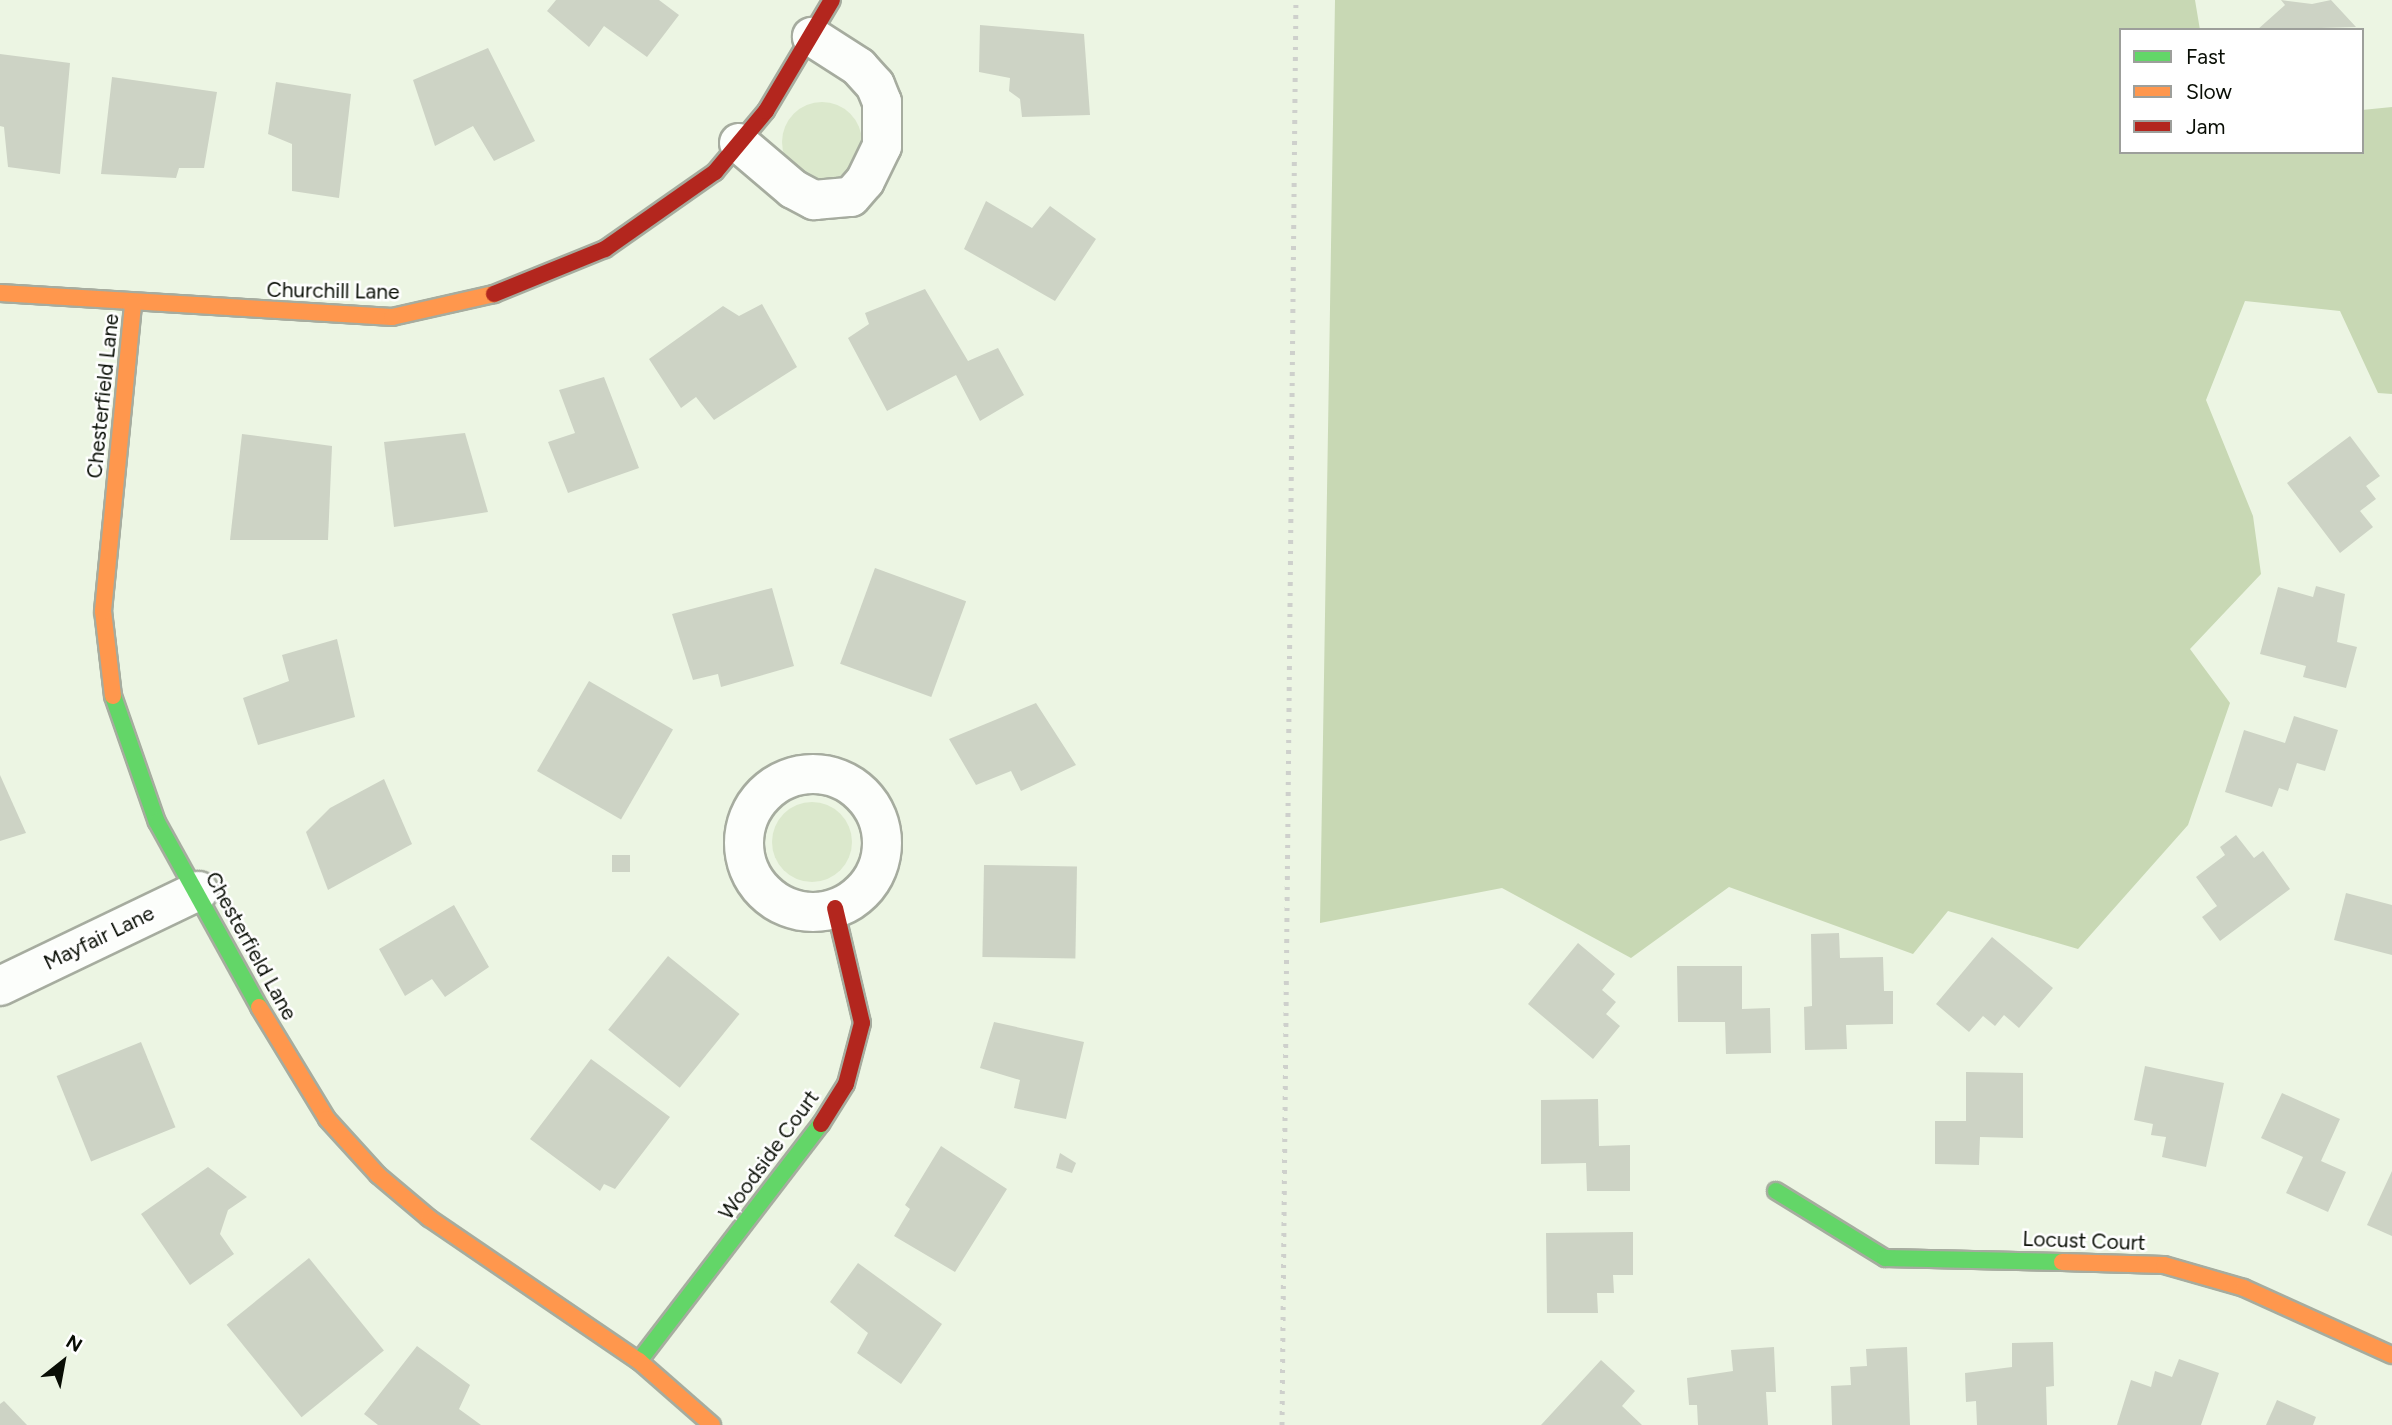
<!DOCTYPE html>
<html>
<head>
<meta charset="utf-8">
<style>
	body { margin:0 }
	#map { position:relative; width:2392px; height:1425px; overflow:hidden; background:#ecf5e3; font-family:Figtree,sans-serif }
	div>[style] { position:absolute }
	.green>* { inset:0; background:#dbe8cc }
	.round { border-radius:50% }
	.forest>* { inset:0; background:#c8d8b4 }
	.building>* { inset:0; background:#cdd3c5; transform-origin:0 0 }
	.roads { filter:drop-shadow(2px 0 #a6ac9f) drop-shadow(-2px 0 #a6ac9f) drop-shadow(0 2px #a6ac9f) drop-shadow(0 -2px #a6ac9f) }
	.street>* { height:38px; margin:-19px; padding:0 19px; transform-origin:19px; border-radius:19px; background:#fcfefb }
	.street>.ring { margin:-19px; padding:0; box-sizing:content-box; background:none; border:38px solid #fcfefb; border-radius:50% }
	.fast>* { height:16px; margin:-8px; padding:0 8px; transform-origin:8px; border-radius:8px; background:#63d668 }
	.slow>* { height:16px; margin:-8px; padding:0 8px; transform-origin:8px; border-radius:8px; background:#ff974d }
	.jam>* { height:16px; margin:-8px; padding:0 8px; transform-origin:8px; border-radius:8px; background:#b3261e }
	.rail>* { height:5px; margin-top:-2.5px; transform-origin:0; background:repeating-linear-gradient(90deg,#ced0cc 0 3.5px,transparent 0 10.5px) }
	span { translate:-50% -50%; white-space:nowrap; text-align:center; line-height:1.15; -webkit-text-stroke:5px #fff; paint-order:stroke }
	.street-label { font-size:21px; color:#090e05 }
	.legend { position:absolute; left:2119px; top:28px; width:245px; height:126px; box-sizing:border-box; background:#fff; border:2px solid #9d9f9b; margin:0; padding:9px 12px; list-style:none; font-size:21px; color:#090e05 }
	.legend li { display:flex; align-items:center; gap:14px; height:35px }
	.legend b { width:35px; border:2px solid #9d9f9b }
	.north { position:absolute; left:28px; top:1327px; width:70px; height:70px; -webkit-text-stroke:5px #fff; paint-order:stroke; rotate:31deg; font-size:19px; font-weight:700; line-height:28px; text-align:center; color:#090e05 }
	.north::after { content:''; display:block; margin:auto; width:24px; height:32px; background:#090e05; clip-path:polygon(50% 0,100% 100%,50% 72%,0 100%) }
</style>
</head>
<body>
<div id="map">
	<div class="green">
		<div class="round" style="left:782px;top:102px;width:80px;height:80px"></div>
		<div class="round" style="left:772px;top:802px;width:80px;height:80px"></div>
	</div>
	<div class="forest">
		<div style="clip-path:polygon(1335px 0,2195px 0,2200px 30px,2121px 30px,2121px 152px,2362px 152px,2362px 110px,2392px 107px,2392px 394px,2378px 393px,2340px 311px,2245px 301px,2206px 400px,2253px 516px,2261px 574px,2190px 649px,2230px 703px,2188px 825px,2078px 949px,1948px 911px,1913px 954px,1729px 887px,1631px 958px,1502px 888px,1320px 923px)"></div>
	</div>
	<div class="building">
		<div style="clip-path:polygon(556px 0,659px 0,679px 15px,647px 57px,604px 26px,589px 47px,547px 11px)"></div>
		<div style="clip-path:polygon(2281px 0,2312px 4px,2331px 0,2356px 27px,2257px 30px,2285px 5px)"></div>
		<div style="clip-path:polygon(980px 25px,1084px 34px,1090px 115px,1022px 117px,1020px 99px,1009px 91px,1010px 78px,979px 72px)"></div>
		<div style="clip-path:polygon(488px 48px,535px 141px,494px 161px,473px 126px,435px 146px,413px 80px)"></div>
		<div style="clip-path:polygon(0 54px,70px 63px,60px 174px,8px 167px,4px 127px,0 126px)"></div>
		<div style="clip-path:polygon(112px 77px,217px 92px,204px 168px,179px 168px,176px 178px,101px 174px)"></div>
		<div style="clip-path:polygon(276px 82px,351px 94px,339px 198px,292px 191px,292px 144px,268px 134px)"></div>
		<div style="clip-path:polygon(986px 201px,1032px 228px,1050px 206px,1096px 239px,1055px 301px,964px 249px)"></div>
		<div style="clip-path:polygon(925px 289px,968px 361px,998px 348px,1024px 395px,980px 421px,956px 375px,887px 411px,848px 338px,869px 324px,865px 313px)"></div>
		<div style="clip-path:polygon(762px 304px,797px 367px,714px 420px,696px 397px,681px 408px,649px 359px,723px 306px,739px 316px)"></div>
		<div style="clip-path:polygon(604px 377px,639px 468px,568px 493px,548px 442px,575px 433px,559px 390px)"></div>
		<div style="clip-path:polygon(465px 433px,488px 512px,394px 527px,384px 442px)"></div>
		<div style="clip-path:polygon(242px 434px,332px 446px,328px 540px,230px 540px)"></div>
		<div style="clip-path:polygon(2350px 436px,2380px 476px,2366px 486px,2376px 499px,2360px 511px,2373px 527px,2340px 553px,2287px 483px)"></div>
		<div style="left:875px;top:568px;width:97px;height:102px;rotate:20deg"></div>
		<div style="clip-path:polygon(2316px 586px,2345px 594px,2337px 642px,2357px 647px,2346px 688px,2303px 677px,2306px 666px,2260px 654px,2278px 587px,2313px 597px)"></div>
		<div style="clip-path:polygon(772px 588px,794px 666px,721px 687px,718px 674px,693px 680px,672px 614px)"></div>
		<div style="clip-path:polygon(337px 639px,355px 717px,258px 745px,243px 698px,289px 681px,282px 655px)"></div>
		<div style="left:589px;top:681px;width:97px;height:104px;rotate:30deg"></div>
		<div style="clip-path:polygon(1036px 703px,1076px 765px,1021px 791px,1011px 771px,976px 785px,949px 739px)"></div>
		<div style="clip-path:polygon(2294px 716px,2338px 730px,2325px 771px,2297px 763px,2288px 791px,2279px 788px,2272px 807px,2225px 792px,2244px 730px,2285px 743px)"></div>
		<div style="clip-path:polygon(0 775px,26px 833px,0 841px)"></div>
		<div style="clip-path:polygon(384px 779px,412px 844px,328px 890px,306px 832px,330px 808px)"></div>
		<div style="clip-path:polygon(2236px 835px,2254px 858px,2263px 851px,2290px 889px,2220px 941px,2202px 917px,2217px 906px,2196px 877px,2225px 855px,2220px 847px)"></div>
		<div style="left:612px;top:855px;width:18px;height:17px"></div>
		<div style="left:984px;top:865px;width:93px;height:92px;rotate:1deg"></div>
		<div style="clip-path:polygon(2346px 893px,2392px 905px,2392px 955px,2334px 940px)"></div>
		<div style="clip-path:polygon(454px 905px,489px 967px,445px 997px,432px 979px,405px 996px,379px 949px)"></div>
		<div style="clip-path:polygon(1839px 933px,1840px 958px,1883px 957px,1884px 991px,1893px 991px,1893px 1024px,1846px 1025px,1847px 1049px,1805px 1050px,1804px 1007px,1812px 1006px,1811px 934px)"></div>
		<div style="clip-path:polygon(1992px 937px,2053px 988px,2019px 1028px,2004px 1015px,1995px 1026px,1983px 1016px,1969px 1032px,1936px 1004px)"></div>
		<div style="clip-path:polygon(1578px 943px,1615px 974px,1602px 990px,1616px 1002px,1606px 1014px,1620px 1026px,1593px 1059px,1528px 1004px)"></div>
		<div style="left:668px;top:956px;width:92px;height:95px;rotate:39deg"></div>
		<div style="clip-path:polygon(1677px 966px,1742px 966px,1742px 1009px,1770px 1008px,1771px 1053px,1726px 1054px,1725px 1022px,1678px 1022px)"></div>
		<div style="clip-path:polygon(994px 1022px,1084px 1042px,1066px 1119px,1014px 1108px,1020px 1080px,980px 1068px)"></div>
		<div style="left:141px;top:1042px;width:92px;height:91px;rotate:68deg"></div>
		<div style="clip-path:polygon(591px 1059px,670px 1117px,615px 1189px,604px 1184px,600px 1191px,530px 1139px)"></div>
		<div style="clip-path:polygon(2145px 1066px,2224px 1083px,2206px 1167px,2162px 1157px,2166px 1137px,2151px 1135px,2153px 1124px,2134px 1120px)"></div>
		<div style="clip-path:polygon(1966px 1072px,2023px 1073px,2023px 1138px,1980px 1137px,1979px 1165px,1935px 1164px,1935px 1121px,1966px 1121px)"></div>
		<div style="clip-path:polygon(2282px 1093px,2340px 1119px,2321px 1161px,2346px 1172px,2328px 1212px,2286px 1193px,2303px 1157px,2261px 1138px)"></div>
		<div style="clip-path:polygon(1598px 1099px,1599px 1146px,1630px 1145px,1630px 1191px,1587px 1191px,1586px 1163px,1541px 1164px,1541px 1100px)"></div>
		<div style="clip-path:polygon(941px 1146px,1007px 1189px,955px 1272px,894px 1236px,910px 1209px,905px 1205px)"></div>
		<div style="clip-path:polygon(1060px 1153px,1076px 1163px,1072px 1173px,1056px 1168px)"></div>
		<div style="clip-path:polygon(208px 1167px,247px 1197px,228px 1210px,220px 1234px,234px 1254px,190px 1285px,141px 1214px)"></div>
		<div style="clip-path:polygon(2392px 1171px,2392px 1236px,2367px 1225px)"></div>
		<div style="clip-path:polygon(1633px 1232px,1633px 1275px,1613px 1275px,1614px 1293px,1597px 1293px,1598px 1313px,1547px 1313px,1546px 1233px)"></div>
		<div style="left:309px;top:1258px;width:119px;height:106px;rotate:51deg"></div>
		<div style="clip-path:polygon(858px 1263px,942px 1324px,901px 1384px,857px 1353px,868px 1333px,830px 1302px)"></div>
		<div style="clip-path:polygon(2053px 1342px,2054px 1386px,2046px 1387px,2047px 1425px,1977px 1425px,1976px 1401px,1966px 1402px,1965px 1373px,2012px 1367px,2012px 1343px)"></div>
		<div style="clip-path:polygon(417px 1346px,470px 1385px,459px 1409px,481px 1425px,378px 1425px,364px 1414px)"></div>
		<div style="clip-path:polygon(1774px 1347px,1776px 1392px,1766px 1392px,1768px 1425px,1698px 1425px,1697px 1405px,1689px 1405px,1687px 1378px,1733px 1371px,1731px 1350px)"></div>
		<div style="clip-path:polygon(1907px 1347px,1910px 1425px,1832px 1425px,1831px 1386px,1851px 1385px,1850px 1367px,1867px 1366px,1866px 1349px)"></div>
		<div style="clip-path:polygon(2179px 1359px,2219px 1373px,2201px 1425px,2117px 1425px,2131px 1380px,2151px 1387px,2155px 1371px,2172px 1377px)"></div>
		<div style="clip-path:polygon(1601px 1360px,1635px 1391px,1622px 1406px,1642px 1425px,1541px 1425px)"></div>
		<div style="clip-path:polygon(2277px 1400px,2316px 1417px,2313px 1425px,2266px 1425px)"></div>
		<div style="clip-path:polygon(4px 1401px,27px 1425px,0 1425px,0 1404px)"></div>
	</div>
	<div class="roads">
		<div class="street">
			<div style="left:739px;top:143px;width:71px;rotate:40.4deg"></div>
			<div style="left:793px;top:189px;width:24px;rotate:28deg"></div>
			<div style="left:814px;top:200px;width:37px;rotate:-5deg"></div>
			<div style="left:851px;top:197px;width:21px;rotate:-49deg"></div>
			<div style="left:865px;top:181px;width:39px;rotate:-64deg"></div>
			<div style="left:882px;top:146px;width:44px;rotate:-90deg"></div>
			<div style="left:882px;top:102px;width:18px;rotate:-112deg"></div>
			<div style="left:875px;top:85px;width:24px;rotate:-132deg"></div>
			<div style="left:859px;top:67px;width:56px;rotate:-147.4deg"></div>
			<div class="ring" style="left:744px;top:774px;width:100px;height:100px"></div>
			<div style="left:0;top:986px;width:220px;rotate:-25.6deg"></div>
		</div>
		<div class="fast">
			<div style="left:113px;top:696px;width:133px;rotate:70.8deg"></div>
			<div style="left:157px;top:822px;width:211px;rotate:61.1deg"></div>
			<div style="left:1776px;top:1191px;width:128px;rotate:31.6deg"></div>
			<div style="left:1885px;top:1258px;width:177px;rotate:1.3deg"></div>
			<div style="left:639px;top:1361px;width:299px;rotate:-52.5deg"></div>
		</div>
		<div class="slow">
			<div style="left:0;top:293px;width:393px;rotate:3.5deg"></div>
			<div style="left:392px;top:317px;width:105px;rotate:-12.7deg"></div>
			<div style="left:113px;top:696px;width:86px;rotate:-96.7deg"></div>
			<div style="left:103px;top:611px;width:307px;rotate:-84.4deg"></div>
			<div style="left:259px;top:1007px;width:131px;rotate:58.7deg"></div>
			<div style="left:327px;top:1119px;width:76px;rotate:47.7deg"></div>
			<div style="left:378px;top:1175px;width:67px;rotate:40.1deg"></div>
			<div style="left:429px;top:1218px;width:254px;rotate:34.3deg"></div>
			<div style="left:639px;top:1361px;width:97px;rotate:41.2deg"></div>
			<div style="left:2062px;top:1262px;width:102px;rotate:1.7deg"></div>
			<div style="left:2164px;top:1265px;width:83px;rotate:16deg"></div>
			<div style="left:2244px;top:1288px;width:162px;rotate:24.4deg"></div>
		</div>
		<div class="jam">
			<div style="left:494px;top:294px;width:120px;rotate:-22.1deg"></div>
			<div style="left:605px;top:249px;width:134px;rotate:-35deg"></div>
			<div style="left:715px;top:172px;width:80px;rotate:-50.1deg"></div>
			<div style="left:766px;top:111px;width:129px;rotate:-59.3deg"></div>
			<div style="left:821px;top:1124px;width:47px;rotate:-58deg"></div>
			<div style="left:846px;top:1084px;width:63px;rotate:-75.3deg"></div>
			<div style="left:862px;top:1023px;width:118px;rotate:-103.2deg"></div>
		</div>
	</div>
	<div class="rail">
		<div style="left:1282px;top:1425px;width:1425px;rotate:-89.44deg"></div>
	</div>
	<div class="street-label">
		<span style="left:333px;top:291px;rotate:1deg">Churchill Lane</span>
		<span style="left:103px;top:396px;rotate:-84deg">Chesterfield Lane</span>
		<span style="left:99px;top:938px;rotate:-26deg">Mayfair Lane</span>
		<span style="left:251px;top:946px;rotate:61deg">Chesterfield Lane</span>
		<span style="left:769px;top:1155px;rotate:-54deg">Woodside Court</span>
		<span style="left:2084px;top:1241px;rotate:2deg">Locust Court</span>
	</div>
	<ul class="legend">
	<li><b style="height:9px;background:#63d668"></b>Fast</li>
	<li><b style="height:9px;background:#ff974d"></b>Slow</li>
	<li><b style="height:9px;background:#b3261e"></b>Jam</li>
	</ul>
	<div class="north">N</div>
</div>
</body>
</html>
